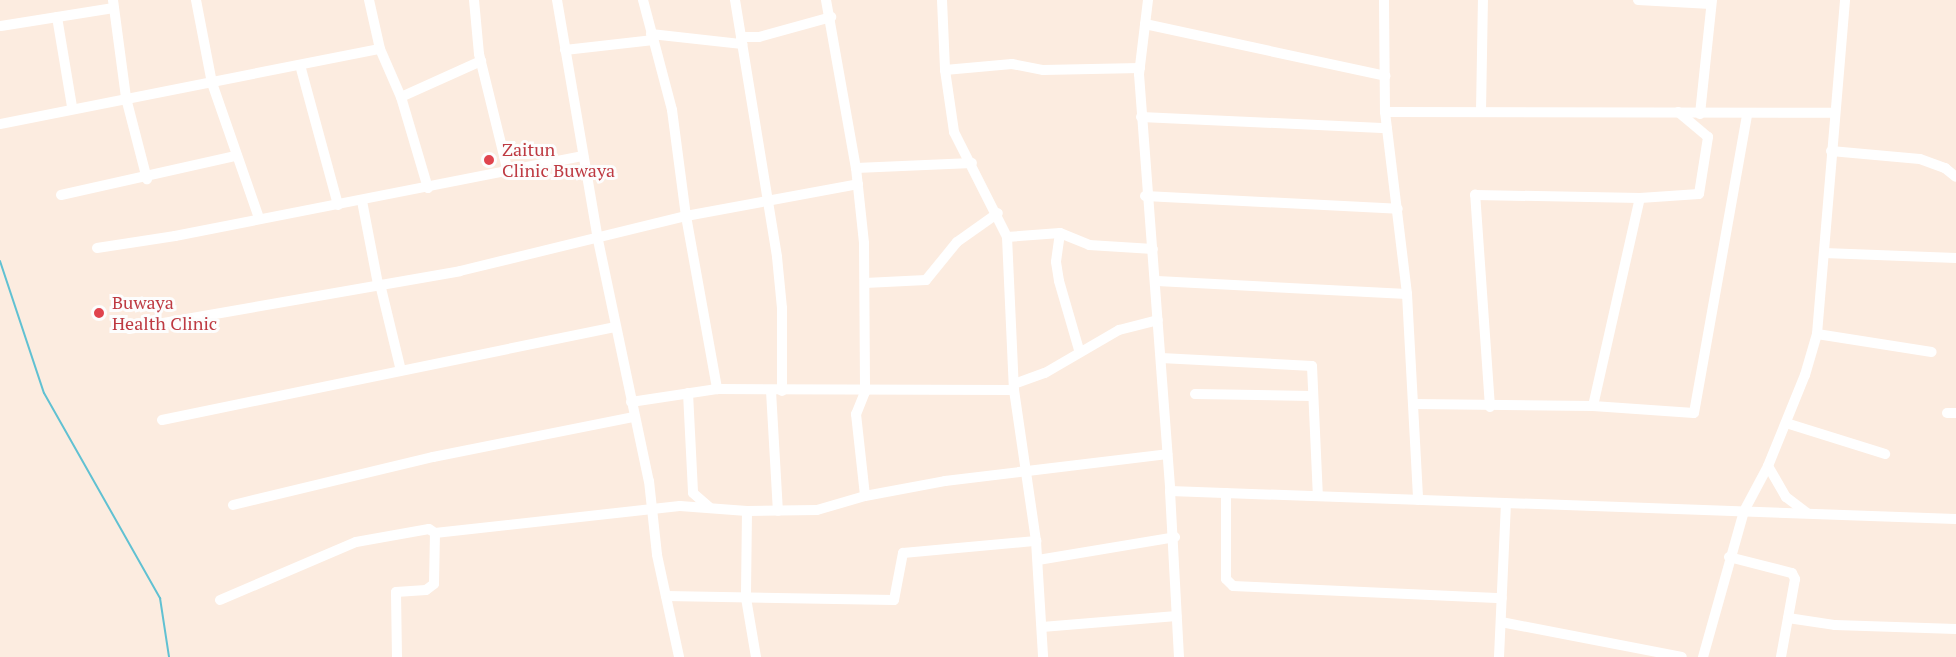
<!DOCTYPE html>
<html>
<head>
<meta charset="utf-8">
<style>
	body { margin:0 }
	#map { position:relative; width:1956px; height:657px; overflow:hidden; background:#fcece0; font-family:"PT Serif",serif }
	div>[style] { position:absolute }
	.stream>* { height:2px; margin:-1px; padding:0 1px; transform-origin:1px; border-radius:1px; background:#61c1d2 }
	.minor>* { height:10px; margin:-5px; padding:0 5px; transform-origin:5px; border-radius:5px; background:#fff }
	.dots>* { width:16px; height:16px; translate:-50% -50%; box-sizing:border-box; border:3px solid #fdfdfd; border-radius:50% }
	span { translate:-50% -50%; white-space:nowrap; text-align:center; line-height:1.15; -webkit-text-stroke:6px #fdfdfd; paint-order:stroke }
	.health-label { font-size:18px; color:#be3a42 }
	.left { translate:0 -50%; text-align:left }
</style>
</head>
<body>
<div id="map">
	<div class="stream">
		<div style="left:0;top:261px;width:139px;rotate:71.6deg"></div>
		<div style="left:44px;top:393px;width:236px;rotate:60.5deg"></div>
		<div style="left:160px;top:598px;width:60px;rotate:81.3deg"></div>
	</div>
	<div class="minor">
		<div style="left:113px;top:0;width:99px;rotate:82.4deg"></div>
		<div style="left:126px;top:98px;width:84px;rotate:75.5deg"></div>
		<div style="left:196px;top:0;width:85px;rotate:79.1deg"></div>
		<div style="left:212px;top:83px;width:143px;rotate:70.8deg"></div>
		<div style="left:369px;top:0;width:50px;rotate:77.3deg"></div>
		<div style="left:380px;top:49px;width:52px;rotate:66.4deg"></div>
		<div style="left:401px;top:97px;width:95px;rotate:73.5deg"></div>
		<div style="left:474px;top:0;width:54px;rotate:84.7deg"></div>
		<div style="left:479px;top:54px;width:122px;rotate:76.2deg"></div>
		<div style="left:557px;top:0;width:243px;rotate:80.3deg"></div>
		<div style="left:598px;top:240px;width:246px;rotate:78.1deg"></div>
		<div style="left:649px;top:481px;width:74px;rotate:83.8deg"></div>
		<div style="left:657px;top:555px;width:104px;rotate:77.8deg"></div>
		<div style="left:643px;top:0;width:114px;rotate:75.2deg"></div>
		<div style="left:672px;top:110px;width:107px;rotate:82.5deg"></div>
		<div style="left:686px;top:216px;width:176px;rotate:79.8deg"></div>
		<div style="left:735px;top:0;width:260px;rotate:80.7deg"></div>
		<div style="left:777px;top:257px;width:51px;rotate:84.4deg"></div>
		<div style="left:782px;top:308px;width:83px;rotate:90deg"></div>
		<div style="left:826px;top:0;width:171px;rotate:79.9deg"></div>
		<div style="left:856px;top:168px;width:75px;rotate:83.9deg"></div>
		<div style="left:864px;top:243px;width:149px;rotate:89.6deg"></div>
		<div style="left:865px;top:392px;width:24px;rotate:112deg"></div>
		<div style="left:856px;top:414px;width:82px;rotate:83.7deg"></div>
		<div style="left:942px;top:0;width:70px;rotate:87.5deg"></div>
		<div style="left:945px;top:70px;width:63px;rotate:81.7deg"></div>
		<div style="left:954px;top:132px;width:118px;rotate:63.2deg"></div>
		<div style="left:1007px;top:237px;width:153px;rotate:87.4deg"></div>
		<div style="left:1014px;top:390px;width:153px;rotate:81.7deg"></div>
		<div style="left:1036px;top:541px;width:116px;rotate:86.5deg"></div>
		<div style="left:1148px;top:0;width:75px;rotate:96.9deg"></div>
		<div style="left:1139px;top:74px;width:418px;rotate:85.7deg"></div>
		<div style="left:1170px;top:491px;width:786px;rotate:2.04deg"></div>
		<div style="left:1384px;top:0;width:112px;rotate:89.5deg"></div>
		<div style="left:1385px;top:112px;width:183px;rotate:83.1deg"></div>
		<div style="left:1407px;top:294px;width:206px;rotate:86.9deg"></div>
		<div style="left:1638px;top:0;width:73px;rotate:3.1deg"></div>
		<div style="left:57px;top:17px;width:91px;rotate:80.5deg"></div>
		<div style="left:1145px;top:24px;width:246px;rotate:12.2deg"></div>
		<div style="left:1px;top:26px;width:114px;rotate:-9.1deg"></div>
		<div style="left:651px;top:34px;width:92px;rotate:6.3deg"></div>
		<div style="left:741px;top:37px;width:18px"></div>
		<div style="left:759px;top:37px;width:75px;rotate:-15.5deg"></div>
		<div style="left:565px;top:50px;width:89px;rotate:-6.5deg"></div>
		<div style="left:300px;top:65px;width:145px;rotate:74.8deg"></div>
		<div style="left:945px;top:70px;width:67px;rotate:-5.1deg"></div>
		<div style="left:1012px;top:64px;width:32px;rotate:11deg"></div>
		<div style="left:1043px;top:70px;width:97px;rotate:-1.2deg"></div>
		<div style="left:401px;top:97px;width:88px;rotate:-24.2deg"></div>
		<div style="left:1481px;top:111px;width:111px;rotate:-89deg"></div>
		<div style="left:1385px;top:112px;width:449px;rotate:0.1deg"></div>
		<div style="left:1700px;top:114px;width:115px;rotate:-84deg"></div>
		<div style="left:1141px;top:117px;width:246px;rotate:2.6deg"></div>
		<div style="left:0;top:124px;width:387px;rotate:-11.2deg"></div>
		<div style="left:1831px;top:151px;width:89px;rotate:5.1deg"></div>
		<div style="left:1920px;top:159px;width:27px;rotate:20deg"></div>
		<div style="left:1945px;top:168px;width:14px;rotate:39deg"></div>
		<div style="left:856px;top:168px;width:116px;rotate:-2.5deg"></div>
		<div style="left:61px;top:195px;width:179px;rotate:-12.6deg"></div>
		<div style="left:1145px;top:196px;width:253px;rotate:2.9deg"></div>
		<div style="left:362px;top:201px;width:85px;rotate:79.1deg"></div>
		<div style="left:1060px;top:233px;width:29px;rotate:98deg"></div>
		<div style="left:1056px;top:262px;width:19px;rotate:81deg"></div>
		<div style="left:1059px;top:281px;width:72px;rotate:73.8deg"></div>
		<div style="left:1007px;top:237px;width:53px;rotate:-4.3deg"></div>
		<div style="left:1060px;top:233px;width:31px;rotate:22deg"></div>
		<div style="left:1089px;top:245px;width:64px;rotate:3.6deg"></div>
		<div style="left:97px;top:248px;width:79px;rotate:-8.7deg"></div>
		<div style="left:175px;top:236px;width:416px;rotate:-11.1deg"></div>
		<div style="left:1824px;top:253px;width:132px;rotate:2.2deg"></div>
		<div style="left:1157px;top:281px;width:250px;rotate:3deg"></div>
		<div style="left:865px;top:283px;width:61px;rotate:-2.8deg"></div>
		<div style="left:926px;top:280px;width:49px;rotate:-50.8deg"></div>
		<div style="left:957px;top:242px;width:50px;rotate:-35.3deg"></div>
		<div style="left:380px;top:284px;width:89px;rotate:76.4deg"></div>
		<div style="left:129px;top:329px;width:336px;rotate:-9.9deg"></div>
		<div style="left:460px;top:271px;width:233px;rotate:-13.7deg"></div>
		<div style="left:686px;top:216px;width:175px;rotate:-10.5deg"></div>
		<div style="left:1817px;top:334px;width:116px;rotate:8.9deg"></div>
		<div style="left:1161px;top:358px;width:151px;rotate:3deg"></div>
		<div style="left:1312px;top:366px;width:130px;rotate:87.4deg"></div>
		<div style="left:1014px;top:384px;width:33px;rotate:-20deg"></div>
		<div style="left:1045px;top:373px;width:86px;rotate:-30.2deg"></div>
		<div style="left:1119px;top:330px;width:40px;rotate:-14.4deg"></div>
		<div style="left:771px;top:391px;width:120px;rotate:86.7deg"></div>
		<div style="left:688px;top:393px;width:100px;rotate:87.1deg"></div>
		<div style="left:693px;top:493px;width:21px;rotate:41deg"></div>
		<div style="left:1195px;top:394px;width:116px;rotate:1deg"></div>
		<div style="left:631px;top:402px;width:87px;rotate:-8.6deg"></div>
		<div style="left:717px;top:389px;width:297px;rotate:0.2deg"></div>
		<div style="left:1413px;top:404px;width:180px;rotate:0.6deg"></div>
		<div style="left:1593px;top:406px;width:101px;rotate:4deg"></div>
		<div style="left:1694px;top:413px;width:304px;rotate:-79.9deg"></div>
		<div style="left:1593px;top:406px;width:213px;rotate:-77.3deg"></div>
		<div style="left:1640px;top:198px;width:59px;rotate:-3.9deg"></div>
		<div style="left:1699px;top:194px;width:58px;rotate:-81deg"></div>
		<div style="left:1708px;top:137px;width:39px;rotate:-140deg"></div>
		<div style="left:1490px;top:407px;width:213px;rotate:-94deg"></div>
		<div style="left:1475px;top:195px;width:165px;rotate:1deg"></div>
		<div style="left:1947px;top:413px;width:9px"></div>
		<div style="left:162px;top:420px;width:462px;rotate:-11.6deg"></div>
		<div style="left:1786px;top:423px;width:104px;rotate:17.4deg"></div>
		<div style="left:1768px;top:466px;width:36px;rotate:60deg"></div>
		<div style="left:1786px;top:497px;width:26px;rotate:37deg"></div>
		<div style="left:1170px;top:491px;width:166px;rotate:86.9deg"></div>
		<div style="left:1226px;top:493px;width:86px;rotate:90deg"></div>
		<div style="left:1226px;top:579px;width:10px;rotate:45deg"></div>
		<div style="left:1233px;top:586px;width:269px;rotate:2.6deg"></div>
		<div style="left:233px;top:505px;width:206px;rotate:-13.5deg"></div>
		<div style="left:433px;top:457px;width:205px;rotate:-11.3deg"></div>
		<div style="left:747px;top:511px;width:87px;rotate:90.7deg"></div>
		<div style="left:746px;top:598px;width:60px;rotate:80.4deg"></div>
		<div style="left:1729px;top:557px;width:65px;rotate:14.3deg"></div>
		<div style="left:1792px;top:573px;width:7px;rotate:63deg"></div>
		<div style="left:1795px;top:579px;width:79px;rotate:100.2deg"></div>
		<div style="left:1038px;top:560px;width:139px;rotate:-9.5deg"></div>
		<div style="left:666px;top:596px;width:228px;rotate:1deg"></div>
		<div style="left:894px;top:600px;width:48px;rotate:-79.2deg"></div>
		<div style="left:903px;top:553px;width:134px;rotate:-5.2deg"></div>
		<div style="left:220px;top:600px;width:148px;rotate:-23.1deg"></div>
		<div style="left:356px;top:542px;width:74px;rotate:-10.1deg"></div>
		<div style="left:429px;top:529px;width:7px;rotate:34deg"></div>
		<div style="left:435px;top:533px;width:246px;rotate:-6.3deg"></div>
		<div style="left:680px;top:506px;width:67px;rotate:4.3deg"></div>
		<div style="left:747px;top:511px;width:70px;rotate:-0.8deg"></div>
		<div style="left:817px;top:510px;width:50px;rotate:-16.3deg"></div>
		<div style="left:865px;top:496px;width:81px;rotate:-10.6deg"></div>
		<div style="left:945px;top:481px;width:224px;rotate:-6.9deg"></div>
		<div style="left:1788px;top:618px;width:48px;rotate:8.5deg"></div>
		<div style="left:1835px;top:625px;width:121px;rotate:1.9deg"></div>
		<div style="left:1501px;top:622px;width:184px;rotate:10.9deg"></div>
		<div style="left:1042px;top:627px;width:135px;rotate:-4.7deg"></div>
		<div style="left:397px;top:657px;width:65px;rotate:-90.9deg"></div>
		<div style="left:396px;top:592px;width:30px;rotate:-4deg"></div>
		<div style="left:426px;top:590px;width:10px;rotate:-37deg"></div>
		<div style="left:434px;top:584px;width:51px;rotate:-88.9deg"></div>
		<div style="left:1499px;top:657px;width:154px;rotate:-87.4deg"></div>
		<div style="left:1703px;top:657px;width:152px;rotate:-74.3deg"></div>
		<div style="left:1744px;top:511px;width:51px;rotate:-61.9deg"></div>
		<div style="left:1768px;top:466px;width:98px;rotate:-67.9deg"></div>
		<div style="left:1805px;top:375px;width:43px;rotate:-73.7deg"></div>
		<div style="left:1817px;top:334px;width:335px;rotate:-85.2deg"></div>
	</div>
	<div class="dots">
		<div style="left:489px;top:160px;background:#e0444e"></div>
		<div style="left:99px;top:313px;background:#e0444e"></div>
	</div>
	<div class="health-label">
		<span class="left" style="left:502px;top:160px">Zaitun<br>Clinic Buwaya</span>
		<span class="left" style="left:112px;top:313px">Buwaya<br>Health Clinic</span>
	</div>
</div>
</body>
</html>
